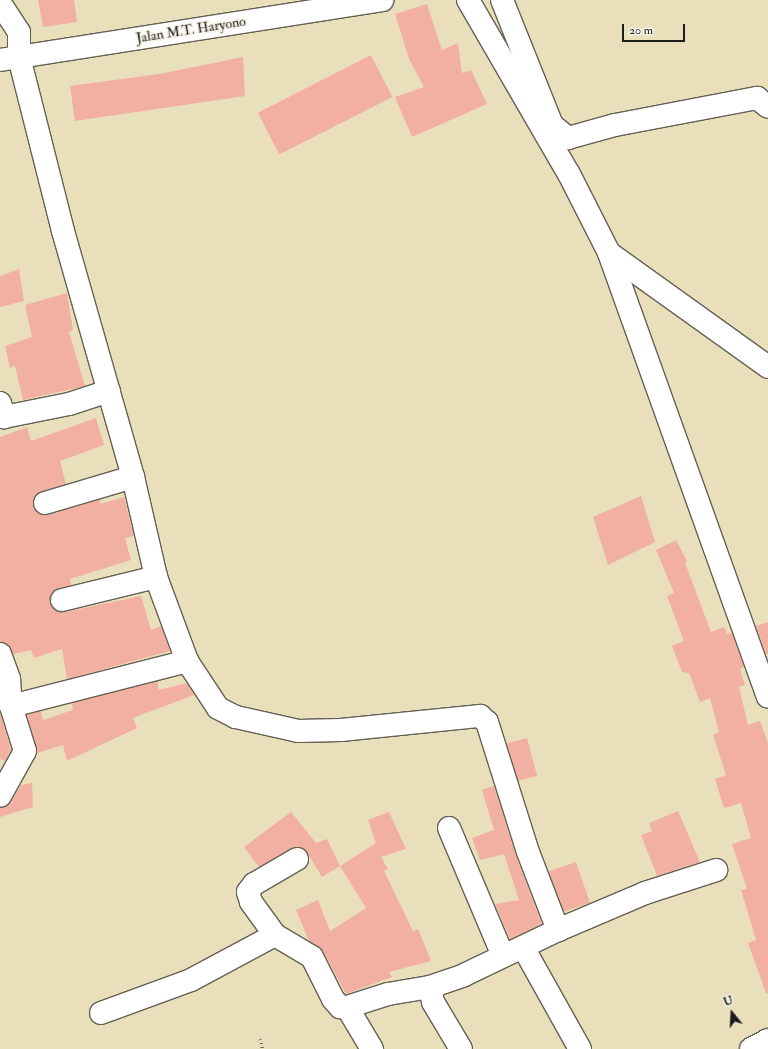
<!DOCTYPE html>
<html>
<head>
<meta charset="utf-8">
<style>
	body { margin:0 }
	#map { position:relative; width:768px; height:1049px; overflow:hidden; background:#eadfbb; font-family:"IM FELL Double Pica",serif }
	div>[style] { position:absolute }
	.building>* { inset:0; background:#f2b0a2; transform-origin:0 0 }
	.path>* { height:2.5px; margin-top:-1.25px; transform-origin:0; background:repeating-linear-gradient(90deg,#646054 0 1px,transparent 0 4px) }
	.roads { filter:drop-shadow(1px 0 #646054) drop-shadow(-1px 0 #646054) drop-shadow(0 1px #646054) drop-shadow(0 -1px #646054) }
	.minor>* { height:22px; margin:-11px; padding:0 11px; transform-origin:11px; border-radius:11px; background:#fff }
	.major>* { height:22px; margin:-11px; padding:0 11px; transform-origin:11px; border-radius:11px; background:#fff }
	span { translate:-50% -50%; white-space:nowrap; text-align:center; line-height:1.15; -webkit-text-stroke:3.5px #f7f3e8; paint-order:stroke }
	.street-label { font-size:14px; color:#1c1c1c }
	.north { position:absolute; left:712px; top:993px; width:40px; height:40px; -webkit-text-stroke:3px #f7f3e8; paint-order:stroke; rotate:342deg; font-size:11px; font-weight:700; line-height:16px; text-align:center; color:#1c1c1c }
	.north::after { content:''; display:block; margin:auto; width:14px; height:18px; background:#1c1c1c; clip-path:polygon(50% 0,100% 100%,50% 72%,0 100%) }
	.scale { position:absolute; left:622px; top:24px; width:63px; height:18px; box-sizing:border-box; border:2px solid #1c1c1c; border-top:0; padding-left:5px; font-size:12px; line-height:14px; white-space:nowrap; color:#1c1c1c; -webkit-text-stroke:3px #f7f3e8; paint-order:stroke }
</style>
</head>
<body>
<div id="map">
	<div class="building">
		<div style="clip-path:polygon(38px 0,74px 0,77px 22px,43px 27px)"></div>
		<div style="clip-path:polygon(427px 4px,442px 50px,458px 43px,462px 73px,471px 70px,487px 104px,412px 137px,395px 97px,424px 87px,409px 59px,395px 14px)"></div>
		<div style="left:371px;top:55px;width:47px;height:127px;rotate:63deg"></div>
		<div style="clip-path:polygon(243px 57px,245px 96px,75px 121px,70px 86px,159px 74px)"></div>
		<div style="clip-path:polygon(19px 269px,24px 301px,0 307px,0 276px)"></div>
		<div style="clip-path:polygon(67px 293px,73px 330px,69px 332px,85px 386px,23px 400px,15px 366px,10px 368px,5px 346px,32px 337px,25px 305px)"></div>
		<div style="clip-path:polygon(96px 418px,104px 445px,60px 461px,66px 484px,36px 494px,33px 506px,37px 512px,48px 515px,101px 499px,100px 504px,124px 497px,134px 536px,125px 538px,131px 560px,70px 579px,71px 585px,53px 591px,50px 603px,58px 612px,65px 612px,141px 596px,151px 630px,161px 626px,170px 651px,67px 679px,62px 649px,34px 658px,31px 650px,13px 654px,8px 645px,0 642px,0 437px,27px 427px,31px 441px)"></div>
		<div style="clip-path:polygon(641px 496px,655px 542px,608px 565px,593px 517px)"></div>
		<div style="clip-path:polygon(676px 540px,687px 561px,685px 563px,711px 632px,724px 627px,727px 634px,732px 633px,744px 667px,740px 669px,745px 685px,739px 687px,748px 725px,760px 721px,768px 743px,768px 993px,766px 993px,748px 943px,756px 940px,741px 890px,747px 889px,732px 844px,751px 838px,741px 803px,724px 808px,715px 779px,726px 775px,713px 735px,719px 732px,710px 698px,700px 702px,689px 673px,682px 672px,672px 646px,684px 641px,667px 596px,674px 593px,656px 550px)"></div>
		<div style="clip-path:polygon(768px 622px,768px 654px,766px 654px,756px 626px)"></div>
		<div style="clip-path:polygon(158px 681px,158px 690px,187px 683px,194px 695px,133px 718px,137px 728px,67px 761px,63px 745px,37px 753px,27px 715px,41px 711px,43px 720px,73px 710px,72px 703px)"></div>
		<div style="clip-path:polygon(0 713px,11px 750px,5px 761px,0 759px)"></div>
		<div style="left:527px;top:738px;width:39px;height:21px;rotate:75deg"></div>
		<div style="clip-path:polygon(32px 783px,33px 807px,0 817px,0 808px,11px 802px,21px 785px)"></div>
		<div style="clip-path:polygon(494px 786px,516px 856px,542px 924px,510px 939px,495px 904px,519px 900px,504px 854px,480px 860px,472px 838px,494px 830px,482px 790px)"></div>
		<div style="clip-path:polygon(678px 811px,700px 862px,657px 876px,641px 835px,652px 831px,649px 823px)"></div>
		<div style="clip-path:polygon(291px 812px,316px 843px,327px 839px,340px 866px,322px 877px,305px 849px,297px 847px,259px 867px,244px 847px)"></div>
		<div style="clip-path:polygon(389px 812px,406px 849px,381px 857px,388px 869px,384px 871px,413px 931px,418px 929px,431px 961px,389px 972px,392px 977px,346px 994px,323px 951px,309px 941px,296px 910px,318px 900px,330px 931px,366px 908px,340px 866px,376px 843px,368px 820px)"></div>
		<div style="left:576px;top:862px;width:43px;height:29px;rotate:71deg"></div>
	</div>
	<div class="path">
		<div style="left:260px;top:1039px;width:10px;rotate:73deg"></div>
	</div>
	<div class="roads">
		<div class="minor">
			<div style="left:468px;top:0;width:201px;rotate:59.9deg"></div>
			<div style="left:569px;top:174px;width:89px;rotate:63.1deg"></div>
			<div style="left:609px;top:253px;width:471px;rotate:70.3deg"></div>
			<div style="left:502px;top:0;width:135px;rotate:68.2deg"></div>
			<div style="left:552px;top:125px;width:21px;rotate:39deg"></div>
			<div style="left:568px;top:138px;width:49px;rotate:-15.5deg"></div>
			<div style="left:615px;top:125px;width:145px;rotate:-10.8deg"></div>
			<div style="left:757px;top:98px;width:14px;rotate:39deg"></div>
			<div style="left:0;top:3px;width:35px;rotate:57deg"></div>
			<div style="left:19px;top:32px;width:25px;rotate:90deg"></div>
			<div style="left:19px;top:57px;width:179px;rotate:75.8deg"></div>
			<div style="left:63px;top:231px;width:256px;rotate:74.1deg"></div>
			<div style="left:133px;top:477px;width:103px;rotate:77deg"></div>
			<div style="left:156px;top:577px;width:90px;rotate:69.7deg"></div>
			<div style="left:187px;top:661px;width:56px;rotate:56.6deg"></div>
			<div style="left:218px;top:708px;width:20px;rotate:27deg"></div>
			<div style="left:236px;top:717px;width:64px;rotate:12.7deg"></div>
			<div style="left:298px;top:731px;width:43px;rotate:-1.3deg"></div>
			<div style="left:341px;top:730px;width:140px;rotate:-5.8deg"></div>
			<div style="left:480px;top:716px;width:9px;rotate:41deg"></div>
			<div style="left:487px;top:722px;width:136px;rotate:72.5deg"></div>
			<div style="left:528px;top:852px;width:84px;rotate:69deg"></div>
			<div style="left:609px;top:253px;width:196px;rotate:35.6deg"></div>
			<div style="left:0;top:403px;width:15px;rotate:74deg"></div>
			<div style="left:4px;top:417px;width:66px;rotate:-11.3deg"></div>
			<div style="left:69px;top:404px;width:42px;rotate:-18deg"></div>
			<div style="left:45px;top:503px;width:92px;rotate:-16.5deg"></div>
			<div style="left:62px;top:600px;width:97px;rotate:-13.7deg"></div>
			<div style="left:0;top:654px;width:27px;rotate:70deg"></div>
			<div style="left:9px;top:679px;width:27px;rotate:86deg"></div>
			<div style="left:11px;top:706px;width:47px;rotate:72.7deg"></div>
			<div style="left:25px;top:751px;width:51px;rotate:119.1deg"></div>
			<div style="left:11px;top:706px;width:182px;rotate:-14.3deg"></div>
			<div style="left:449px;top:828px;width:139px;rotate:67.1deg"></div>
			<div style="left:297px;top:859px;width:50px;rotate:149.8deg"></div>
			<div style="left:254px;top:884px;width:10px;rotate:127deg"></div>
			<div style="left:248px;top:892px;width:10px;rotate:73deg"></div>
			<div style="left:251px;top:902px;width:41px;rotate:54deg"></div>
			<div style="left:275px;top:935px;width:43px;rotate:30.7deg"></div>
			<div style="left:312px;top:957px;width:47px;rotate:63.4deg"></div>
			<div style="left:333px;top:999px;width:11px;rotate:49deg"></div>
			<div style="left:340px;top:1007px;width:7px"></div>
			<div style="left:347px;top:1007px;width:49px;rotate:59.2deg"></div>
			<div style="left:523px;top:947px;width:117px;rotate:60.8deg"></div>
			<div style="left:347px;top:1007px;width:43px;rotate:-17.6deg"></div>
			<div style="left:388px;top:994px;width:43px;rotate:-9.5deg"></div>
			<div style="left:101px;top:1013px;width:96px;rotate:-20.1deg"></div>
			<div style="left:191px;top:980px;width:95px;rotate:-28.2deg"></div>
			<div style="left:461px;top:1049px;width:55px;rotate:-120.8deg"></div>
			<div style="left:433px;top:1002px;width:15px;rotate:-101deg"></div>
			<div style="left:430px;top:987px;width:36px;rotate:-19deg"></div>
			<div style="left:464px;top:975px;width:104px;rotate:-25.6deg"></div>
			<div style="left:558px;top:930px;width:95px;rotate:-23deg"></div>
			<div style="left:645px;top:893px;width:75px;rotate:-17.9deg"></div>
			<div style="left:751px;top:1049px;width:19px;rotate:-28deg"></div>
		</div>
		<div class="major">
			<div style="left:0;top:60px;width:387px;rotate:-8.9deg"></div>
		</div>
	</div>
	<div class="street-label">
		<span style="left:191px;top:30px;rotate:-9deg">Jalan M.T. Haryono</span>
	</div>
	<div class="north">U</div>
	<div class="scale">20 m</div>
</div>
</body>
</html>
